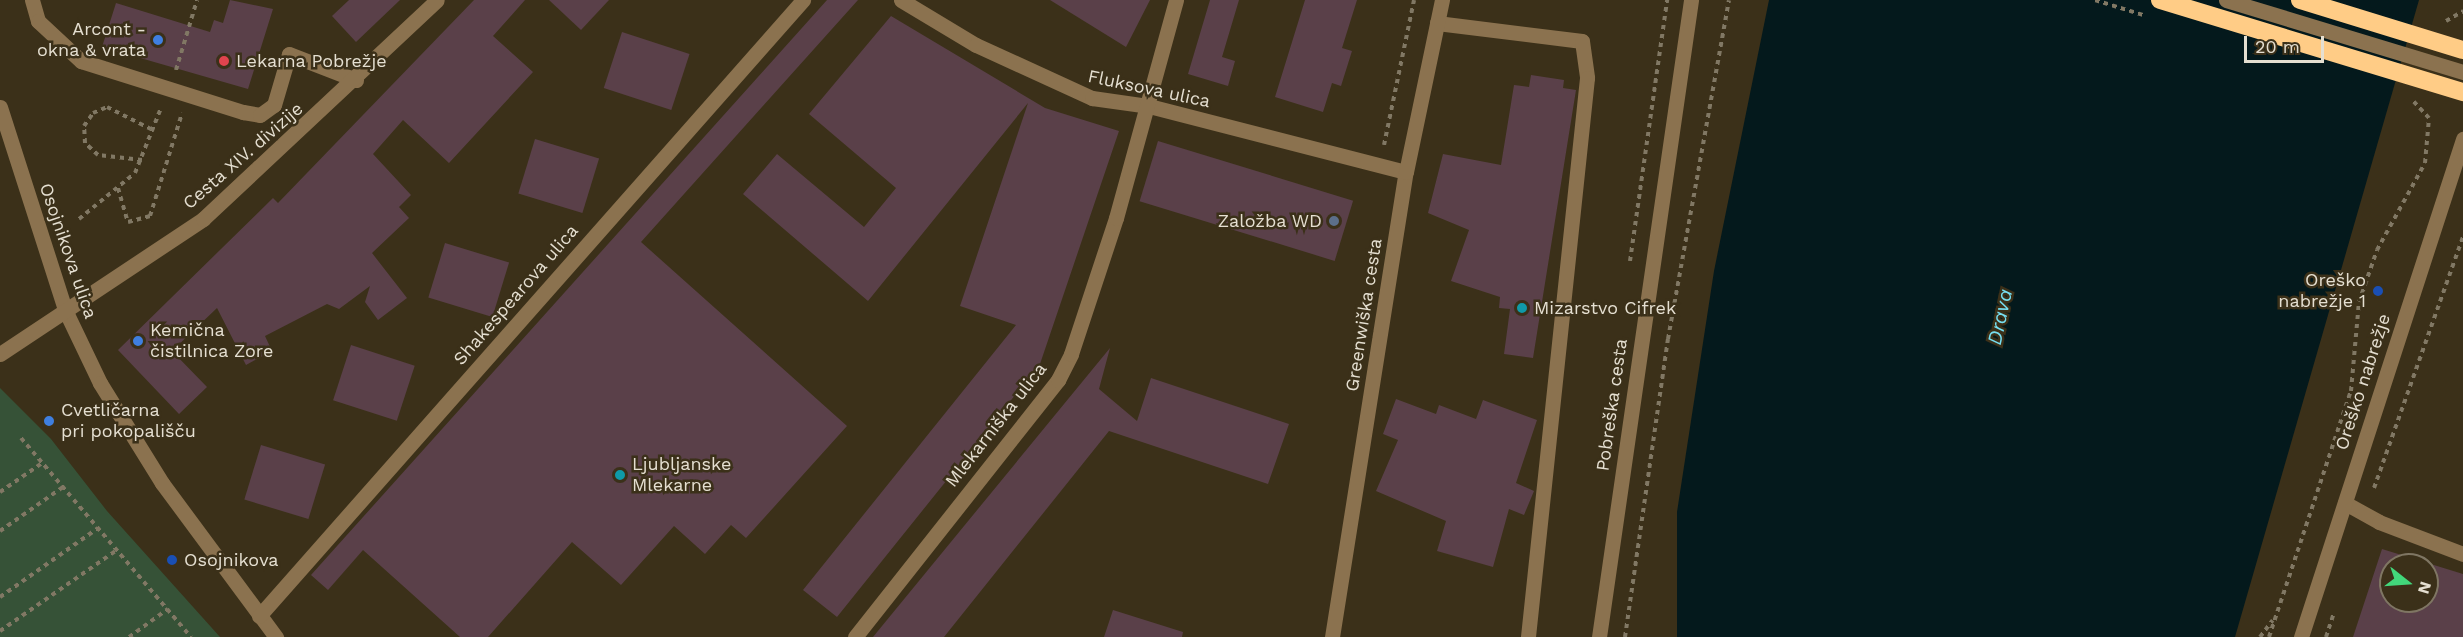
<!DOCTYPE html>
<html>
<head>
<meta charset="utf-8">
<style>
	body { margin:0 }
	#map { position:relative; width:2463px; height:637px; overflow:hidden; background:#3b3019; font-family:"Work Sans",sans-serif }
	div>[style] { position:absolute }
	.green>* { inset:0; background:#365237 }
	.water>* { inset:0; background:#04191c }
	.building>* { inset:0; background:#5a4049; transform-origin:0 0 }
	.path>* { height:4px; margin-top:-2px; transform-origin:0; background:repeating-linear-gradient(90deg,#817864 0 4.5px,transparent 0 9px) }
	.minor>* { height:15px; margin:-7.5px; padding:0 7.5px; transform-origin:7.5px; border-radius:7.5px; background:#8b724f }
	.highway-bridge>* { height:18px; margin:-9px; padding:0 9px; transform-origin:9px; border-radius:9px; background:#ffcc86 }
	.dots>* { width:16px; height:16px; translate:-50% -50%; box-sizing:border-box; border:3px solid #3b3019; border-radius:50% }
	span { translate:-50% -50%; white-space:nowrap; text-align:center; line-height:1.15; -webkit-text-stroke:5px #3b3019; paint-order:stroke }
	.poi-label { font-size:18px; color:#e5dfd1 }
	.right { translate:-100% -50%; text-align:right }
	.left { translate:0 -50%; text-align:left }
	.street-label { font-size:18px; color:#e5dfd1 }
	.water-label { font-size:20px; color:#76dff2; font-style:italic }
	.north { position:absolute; left:2379px; top:553px; width:60px; height:60px; box-sizing:border-box; background:#3b3019; border:2px solid #7f7663; border-radius:50%; rotate:107deg; font-size:16px; font-weight:700; line-height:24px; text-align:center; color:#e5dfd1 }
	.north::after { content:''; display:block; margin:auto; width:21px; height:27px; background:#42d77b; clip-path:polygon(50% 0,100% 100%,50% 72%,0 100%) }
	.scale { position:absolute; left:2244px; top:36px; width:80px; height:27px; box-sizing:border-box; border:3px solid #e5dfd1; border-top:0; padding-left:8px; font-size:18px; line-height:21px; white-space:nowrap; color:#e5dfd1; -webkit-text-stroke:4px #3b3019; paint-order:stroke }
</style>
</head>
<body>
<div id="map">
	<div class="green">
		<div style="clip-path:polygon(0 388px,51px 439px,107px 511px,220px 637px,0 637px)"></div>
	</div>
	<div class="water">
		<div style="clip-path:polygon(1769px 0,2419px 0,2235px 637px,1677px 637px,1677px 512px,1714px 271px)"></div>
	</div>
	<div class="building">
		<div style="clip-path:polygon(230px 0,273px 9px,248px 89px,102px 47px,116px 3px,210px 32px,214px 20px,223px 23px)"></div>
		<div style="clip-path:polygon(349px 0,400px 0,356px 42px,332px 16px)"></div>
		<div style="clip-path:polygon(474px 0,525px 0,493px 36px,533px 72px,449px 163px,403px 120px,373px 154px,411px 195px,399px 207px,409px 218px,372px 253px,407px 298px,378px 320px,365px 302px,370px 286px,339px 309px,327px 304px,265px 336px,272px 351px,246px 365px,217px 308px,172px 351px,207px 387px,179px 414px,118px 350px,273px 198px,278px 203px)"></div>
		<div style="clip-path:polygon(549px 0,609px 0,581px 30px)"></div>
		<div style="clip-path:polygon(827px 0,858px 0,641px 242px,847px 426px,746px 538px,731px 525px,705px 554px,674px 526px,621px 585px,572px 542px,488px 637px,460px 637px,363px 550px,328px 590px,311px 575px)"></div>
		<div style="clip-path:polygon(1050px 0,1150px 0,1126px 47px)"></div>
		<div style="clip-path:polygon(1210px 0,1239px 0,1222px 57px,1235px 61px,1228px 86px,1188px 74px)"></div>
		<div style="clip-path:polygon(1305px 0,1357px 0,1342px 48px,1352px 51px,1341px 86px,1332px 83px,1323px 112px,1275px 97px)"></div>
		<div style="clip-path:polygon(891px 16px,1045px 108px,1119px 131px,1040px 364px,837px 617px,803px 590px,1016px 325px,960px 306px,1028px 103px,868px 301px,743px 194px,777px 154px,864px 227px,896px 188px,809px 114px)"></div>
		<div style="left:622px;top:32px;width:71px;height:59px;rotate:18deg"></div>
		<div style="clip-path:polygon(1531px 75px,1564px 80px,1563px 88px,1576px 90px,1533px 358px,1504px 354px,1510px 309px,1499px 308px,1500px 297px,1451px 281px,1469px 230px,1428px 213px,1443px 154px,1501px 165px,1514px 85px,1529px 87px)"></div>
		<div style="left:535px;top:139px;width:67px;height:57px;rotate:17deg"></div>
		<div style="left:1158px;top:141px;width:204px;height:63px;rotate:17deg"></div>
		<div style="left:445px;top:243px;width:67px;height:57px;rotate:17deg"></div>
		<div style="left:351px;top:345px;width:67px;height:58px;rotate:18deg"></div>
		<div style="clip-path:polygon(1110px 348px,1099px 389px,1137px 421px,1151px 378px,1289px 424px,1268px 484px,1109px 431px,944px 637px,873px 637px)"></div>
		<div style="clip-path:polygon(1396px 399px,1436px 414px,1439px 405px,1476px 419px,1483px 400px,1537px 420px,1516px 483px,1534px 491px,1524px 515px,1509px 509px,1493px 567px,1437px 551px,1446px 521px,1376px 491px,1398px 440px,1383px 434px)"></div>
		<div style="left:261px;top:445px;width:67px;height:57px;rotate:17deg"></div>
		<div style="clip-path:polygon(evenodd,2382px 549px,2463px 574px,2463px 637px,2353px 637px,2382px 549px,2391px 565px,2427px 565px,2427px 601px,2391px 601px,2391px 565px)"></div>
		<div style="clip-path:polygon(1113px 610px,1183px 632px,1182px 637px,1104px 637px)"></div>
	</div>
	<div class="path">
		<div style="left:2095px;top:0;width:50px;rotate:17.4deg"></div>
		<div style="left:2446px;top:21px;width:20px;rotate:-30deg"></div>
		<div style="left:176px;top:70px;width:73px;rotate:-73.3deg"></div>
		<div style="left:1384px;top:145px;width:148px;rotate:-78.3deg"></div>
		<div style="left:142px;top:160px;width:44px;rotate:-173.5deg"></div>
		<div style="left:98px;top:155px;width:18px;rotate:-137deg"></div>
		<div style="left:85px;top:143px;width:17px;rotate:-93deg"></div>
		<div style="left:84px;top:126px;width:16px;rotate:-55deg"></div>
		<div style="left:93px;top:113px;width:15px;rotate:-23deg"></div>
		<div style="left:107px;top:107px;width:49px;rotate:26.6deg"></div>
		<div style="left:118px;top:188px;width:35px;rotate:74deg"></div>
		<div style="left:128px;top:222px;width:23px;rotate:-15deg"></div>
		<div style="left:150px;top:216px;width:108px;rotate:-72.7deg"></div>
		<div style="left:79px;top:219px;width:72px;rotate:-39.4deg"></div>
		<div style="left:135px;top:173px;width:70px;rotate:-68.2deg"></div>
		<div style="left:1630px;top:261px;width:264px;rotate:-81.9deg"></div>
		<div style="left:21px;top:438px;width:262px;rotate:49.5deg"></div>
		<div style="left:2374px;top:488px;width:267px;rotate:-70.5deg"></div>
		<div style="left:0;top:492px;width:51px;rotate:-34.6deg"></div>
		<div style="left:0;top:531px;width:77px;rotate:-34.9deg"></div>
		<div style="left:0;top:597px;width:120px;rotate:-35.1deg"></div>
		<div style="left:0;top:631px;width:142px;rotate:-34.7deg"></div>
		<div style="left:129px;top:637px;width:48px;rotate:-35.7deg"></div>
		<div style="left:1625px;top:637px;width:301px;rotate:-81.8deg"></div>
		<div style="left:1668px;top:339px;width:344px;rotate:-79.8deg"></div>
		<div style="left:2260px;top:637px;width:21px;rotate:-53deg"></div>
		<div style="left:2269px;top:637px;width:259px;rotate:-71.6deg"></div>
		<div style="left:2351px;top:391px;width:89px;rotate:-84.9deg"></div>
		<div style="left:2359px;top:302px;width:55px;rotate:-70.9deg"></div>
		<div style="left:2377px;top:250px;width:99px;rotate:-61.1deg"></div>
		<div style="left:2425px;top:163px;width:45px;rotate:-84.9deg"></div>
		<div style="left:2429px;top:118px;width:23px;rotate:-133deg"></div>
		<div style="left:2326px;top:637px;width:26px;rotate:-72deg"></div>
	</div>
	<div class="minor">
		<div style="left:32px;top:0;width:22px;rotate:74deg"></div>
		<div style="left:38px;top:21px;width:59px;rotate:42.9deg"></div>
		<div style="left:81px;top:61px;width:170px;rotate:17.5deg"></div>
		<div style="left:243px;top:112px;width:17px;rotate:10deg"></div>
		<div style="left:260px;top:115px;width:17px;rotate:-36deg"></div>
		<div style="left:274px;top:105px;width:53px;rotate:-73.6deg"></div>
		<div style="left:289px;top:54px;width:72px;rotate:21.2deg"></div>
		<div style="left:901px;top:0;width:87px;rotate:31deg"></div>
		<div style="left:976px;top:45px;width:128px;rotate:24.6deg"></div>
		<div style="left:1092px;top:98px;width:58px;rotate:8deg"></div>
		<div style="left:1149px;top:106px;width:265px;rotate:14.4deg"></div>
		<div style="left:2226px;top:0;width:248px;rotate:16.9deg"></div>
		<div style="left:1437px;top:23px;width:146px;rotate:7.1deg"></div>
		<div style="left:1582px;top:41px;width:37px;rotate:82deg"></div>
		<div style="left:1587px;top:78px;width:562px;rotate:96.03deg"></div>
		<div style="left:0;top:107px;width:215px;rotate:72.2deg"></div>
		<div style="left:66px;top:312px;width:79px;rotate:64.4deg"></div>
		<div style="left:100px;top:383px;width:118px;rotate:58.2deg"></div>
		<div style="left:162px;top:483px;width:192px;rotate:53.5deg"></div>
		<div style="left:0;top:354px;width:244px;rotate:-33.6deg"></div>
		<div style="left:203px;top:219px;width:320px;rotate:-43.1deg"></div>
		<div style="left:2345px;top:503px;width:39px;rotate:29deg"></div>
		<div style="left:2379px;top:522px;width:90px;rotate:20.9deg"></div>
		<div style="left:259px;top:616px;width:822px;rotate:-48.55deg"></div>
		<div style="left:855px;top:637px;width:328px;rotate:-51.7deg"></div>
		<div style="left:1058px;top:380px;width:29px;rotate:-63deg"></div>
		<div style="left:1071px;top:354px;width:143px;rotate:-71.7deg"></div>
		<div style="left:1116px;top:218px;width:226px;rotate:-74.6deg"></div>
		<div style="left:1332px;top:637px;width:471px;rotate:-81deg"></div>
		<div style="left:1406px;top:172px;width:176px;rotate:-78.2deg"></div>
		<div style="left:1599px;top:637px;width:644px;rotate:-81.78deg"></div>
		<div style="left:2301px;top:637px;width:524px;rotate:-71.98deg"></div>
	</div>
	<div class="highway-bridge">
		<div style="left:2160px;top:0;width:317px;rotate:16.9deg"></div>
		<div style="left:2300px;top:0;width:170px;rotate:17.1deg"></div>
	</div>
	<div class="dots">
		<div style="left:158px;top:40px;background:#3f7fe0"></div>
		<div style="left:224px;top:61px;background:#e0444e"></div>
		<div style="left:1334px;top:221px;background:#5c6f8a"></div>
		<div style="left:2378px;top:291px;background:#1a4fb4"></div>
		<div style="left:1522px;top:308px;background:#0f9aa8"></div>
		<div style="left:138px;top:341px;background:#3f7fe0"></div>
		<div style="left:49px;top:421px;background:#3f7fe0"></div>
		<div style="left:620px;top:475px;background:#0f9aa8"></div>
		<div style="left:172px;top:560px;background:#1a4fb4"></div>
	</div>
	<div class="poi-label">
		<span class="right" style="left:146px;top:40px">Arcont -<br>okna &amp; vrata</span>
		<span class="left" style="left:236px;top:61px">Lekarna Pobrežje</span>
		<span class="right" style="left:1322px;top:221px">Založba WD</span>
		<span class="right" style="left:2366px;top:291px">Oreško<br>nabrežje 1</span>
		<span class="left" style="left:1534px;top:308px">Mizarstvo Cifrek</span>
		<span class="left" style="left:150px;top:341px">Kemična<br>čistilnica Zore</span>
		<span class="left" style="left:61px;top:421px">Cvetličarna<br>pri pokopališču</span>
		<span class="left" style="left:632px;top:475px">Ljubljanske<br>Mlekarne</span>
		<span class="left" style="left:184px;top:560px">Osojnikova</span>
	</div>
	<div class="street-label">
		<span style="left:1149px;top:89px;rotate:12deg">Fluksova ulica</span>
		<span style="left:243px;top:156px;rotate:-41deg">Cesta XIV. divizije</span>
		<span style="left:68px;top:251px;rotate:71deg">Osojnikova ulica</span>
		<span style="left:516px;top:295px;rotate:-49deg">Shakespearova ulica</span>
		<span style="left:1364px;top:315px;rotate:-81deg">Greenwiška cesta</span>
		<span style="left:2363px;top:382px;rotate:-72deg">Oreško nabrežje</span>
		<span style="left:1612px;top:405px;rotate:-82deg">Pobreška cesta</span>
		<span style="left:996px;top:425px;rotate:-52deg">Mlekarniška ulica</span>
	</div>
	<div class="water-label">
		<span style="left:2000px;top:317px;rotate:-78deg">Drava</span>
	</div>
	<div class="north">N</div>
	<div class="scale">20 m</div>
</div>
</body>
</html>
